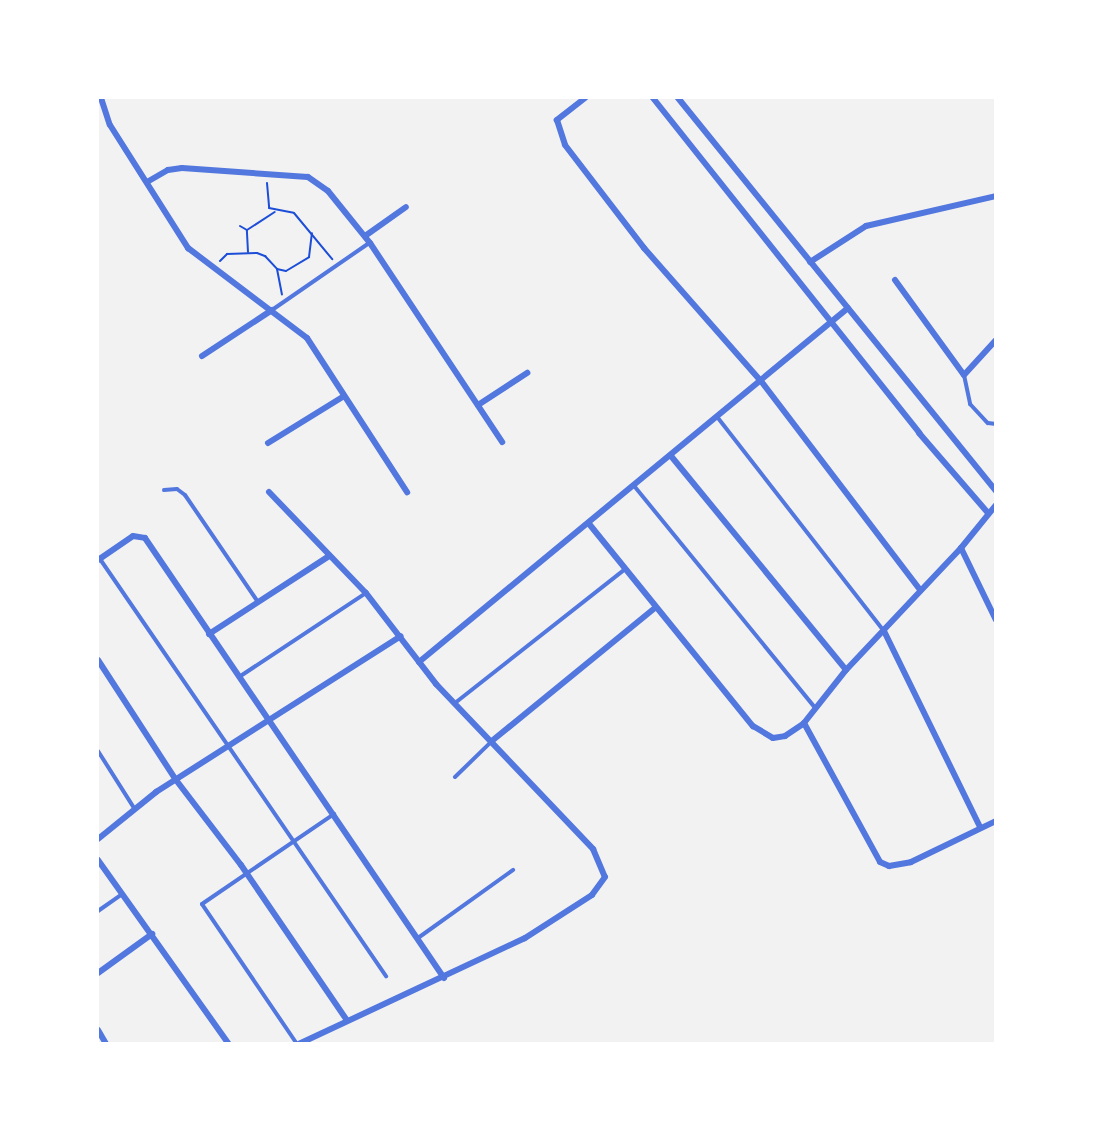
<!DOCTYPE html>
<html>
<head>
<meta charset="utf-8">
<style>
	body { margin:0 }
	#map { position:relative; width:1093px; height:1141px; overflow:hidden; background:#f2f2f2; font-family:"Varela Round",sans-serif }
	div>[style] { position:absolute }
	.path>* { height:2px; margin:-1px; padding:0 1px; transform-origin:1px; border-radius:1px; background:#1d4ed8 }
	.service>* { height:4px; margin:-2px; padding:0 2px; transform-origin:2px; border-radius:2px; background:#5277de }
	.minor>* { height:6px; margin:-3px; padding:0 3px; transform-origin:3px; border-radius:3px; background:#5277de }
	span { translate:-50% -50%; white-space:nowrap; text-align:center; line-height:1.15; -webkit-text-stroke:6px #fff; paint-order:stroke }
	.frame { position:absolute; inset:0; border:99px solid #fff; pointer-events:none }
</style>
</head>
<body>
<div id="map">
	<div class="path">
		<div style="left:267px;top:183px;width:25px;rotate:85deg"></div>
		<div style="left:269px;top:208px;width:25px;rotate:11deg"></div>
		<div style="left:294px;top:213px;width:60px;rotate:50.4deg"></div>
		<div style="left:240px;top:226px;width:8px;rotate:30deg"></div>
		<div style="left:248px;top:252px;width:22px;rotate:-93deg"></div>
		<div style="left:247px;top:230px;width:33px;rotate:-33deg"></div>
		<div style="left:220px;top:261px;width:10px;rotate:-45deg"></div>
		<div style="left:227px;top:254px;width:30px;rotate:-2deg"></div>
		<div style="left:257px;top:253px;width:9px;rotate:21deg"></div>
		<div style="left:265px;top:256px;width:18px;rotate:47deg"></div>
		<div style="left:277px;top:269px;width:26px;rotate:79deg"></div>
		<div style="left:277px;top:269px;width:9px;rotate:13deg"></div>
		<div style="left:286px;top:271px;width:27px;rotate:-31deg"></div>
		<div style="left:309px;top:257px;width:24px;rotate:-83deg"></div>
	</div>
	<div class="service">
		<div style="left:272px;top:310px;width:118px;rotate:-34.6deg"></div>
		<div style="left:964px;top:375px;width:30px;rotate:78deg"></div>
		<div style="left:970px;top:404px;width:26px;rotate:47deg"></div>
		<div style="left:988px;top:423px;width:8px;rotate:7deg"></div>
		<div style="left:718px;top:418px;width:270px;rotate:52.1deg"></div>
		<div style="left:635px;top:487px;width:286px;rotate:50.8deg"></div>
		<div style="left:164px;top:490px;width:13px;rotate:-4deg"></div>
		<div style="left:177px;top:489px;width:10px;rotate:37deg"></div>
		<div style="left:185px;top:495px;width:130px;rotate:55.7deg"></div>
		<div style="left:100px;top:559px;width:506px;rotate:55.56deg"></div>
		<div style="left:239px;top:677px;width:152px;rotate:-33.5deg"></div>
		<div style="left:455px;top:703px;width:216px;rotate:-38.2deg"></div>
		<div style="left:98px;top:751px;width:67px;rotate:57.7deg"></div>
		<div style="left:455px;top:777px;width:50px;rotate:-44.2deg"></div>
		<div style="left:98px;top:911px;width:29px;rotate:-35deg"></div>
		<div style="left:418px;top:938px;width:117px;rotate:-35.6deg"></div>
		<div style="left:297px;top:1044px;width:169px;rotate:-124.2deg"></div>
		<div style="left:202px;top:904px;width:160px;rotate:-34.3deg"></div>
	</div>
	<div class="minor">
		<div style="left:101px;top:98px;width:28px;rotate:72deg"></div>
		<div style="left:110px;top:125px;width:146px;rotate:57.6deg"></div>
		<div style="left:188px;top:248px;width:149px;rotate:37.1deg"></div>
		<div style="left:307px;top:338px;width:184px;rotate:57deg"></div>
		<div style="left:585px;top:98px;width:36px;rotate:142deg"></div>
		<div style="left:557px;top:120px;width:26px;rotate:72deg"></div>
		<div style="left:565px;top:145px;width:130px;rotate:52.5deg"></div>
		<div style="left:644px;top:248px;width:177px;rotate:48.7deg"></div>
		<div style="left:761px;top:381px;width:263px;rotate:52.7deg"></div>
		<div style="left:653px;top:98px;width:428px;rotate:51.5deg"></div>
		<div style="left:919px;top:433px;width:106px;rotate:49.2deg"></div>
		<div style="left:678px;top:98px;width:506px;rotate:51.02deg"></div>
		<div style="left:147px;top:182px;width:24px;rotate:-30deg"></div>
		<div style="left:168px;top:170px;width:14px;rotate:-8deg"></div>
		<div style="left:182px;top:168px;width:126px;rotate:4.1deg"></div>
		<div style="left:308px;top:177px;width:24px;rotate:35deg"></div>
		<div style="left:328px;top:191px;width:67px;rotate:51.1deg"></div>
		<div style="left:370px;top:243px;width:239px;rotate:56.4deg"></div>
		<div style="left:365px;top:236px;width:50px;rotate:-35.3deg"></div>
		<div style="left:810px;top:262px;width:67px;rotate:-32.7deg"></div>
		<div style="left:866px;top:226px;width:133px;rotate:-13deg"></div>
		<div style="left:895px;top:280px;width:117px;rotate:54deg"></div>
		<div style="left:964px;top:375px;width:47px;rotate:-47.6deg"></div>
		<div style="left:202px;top:356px;width:84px;rotate:-33.3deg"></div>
		<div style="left:478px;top:405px;width:59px;rotate:-33.1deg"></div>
		<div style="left:268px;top:443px;width:89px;rotate:-31.7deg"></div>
		<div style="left:671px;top:456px;width:276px;rotate:50.7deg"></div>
		<div style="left:269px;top:492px;width:140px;rotate:46.2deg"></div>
		<div style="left:366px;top:593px;width:115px;rotate:52.4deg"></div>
		<div style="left:436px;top:684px;width:228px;rotate:46.4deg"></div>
		<div style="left:593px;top:849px;width:30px;rotate:67deg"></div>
		<div style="left:605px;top:877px;width:22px;rotate:126deg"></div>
		<div style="left:592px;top:895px;width:80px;rotate:147.3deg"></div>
		<div style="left:525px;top:938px;width:250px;rotate:154.9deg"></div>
		<div style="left:590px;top:525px;width:259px;rotate:51deg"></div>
		<div style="left:753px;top:726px;width:23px;rotate:31deg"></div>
		<div style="left:773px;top:738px;width:12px;rotate:-9deg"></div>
		<div style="left:785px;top:736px;width:23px;rotate:-34deg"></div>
		<div style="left:804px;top:723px;width:68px;rotate:-51.6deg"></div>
		<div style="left:846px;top:670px;width:168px;rotate:-46.7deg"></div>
		<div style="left:961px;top:548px;width:55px;rotate:-50.9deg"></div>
		<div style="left:961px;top:548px;width:80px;rotate:64.1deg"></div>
		<div style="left:98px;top:560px;width:42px;rotate:-34.4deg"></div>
		<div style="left:133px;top:536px;width:12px;rotate:9deg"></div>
		<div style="left:145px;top:538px;width:532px;rotate:55.8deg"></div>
		<div style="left:884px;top:631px;width:218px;rotate:63.9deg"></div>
		<div style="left:209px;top:634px;width:143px;rotate:-33deg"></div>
		<div style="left:98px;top:660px;width:143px;rotate:57deg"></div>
		<div style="left:176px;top:780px;width:107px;rotate:52.6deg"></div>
		<div style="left:241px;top:865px;width:186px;rotate:55.7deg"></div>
		<div style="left:419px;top:662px;width:556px;rotate:-39.53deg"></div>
		<div style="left:804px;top:723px;width:158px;rotate:61.3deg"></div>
		<div style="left:880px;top:862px;width:10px;rotate:24deg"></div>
		<div style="left:889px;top:866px;width:22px;rotate:-10deg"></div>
		<div style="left:911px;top:862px;width:94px;rotate:-25.8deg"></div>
		<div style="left:493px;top:740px;width:210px;rotate:-39.2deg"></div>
		<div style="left:98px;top:839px;width:75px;rotate:-39deg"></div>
		<div style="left:156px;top:792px;width:290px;rotate:-32.5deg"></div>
		<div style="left:98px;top:860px;width:226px;rotate:54.6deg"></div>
		<div style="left:98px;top:973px;width:67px;rotate:-35.8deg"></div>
		<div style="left:98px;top:1030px;width:16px;rotate:60deg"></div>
	</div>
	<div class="frame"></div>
</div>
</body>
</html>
